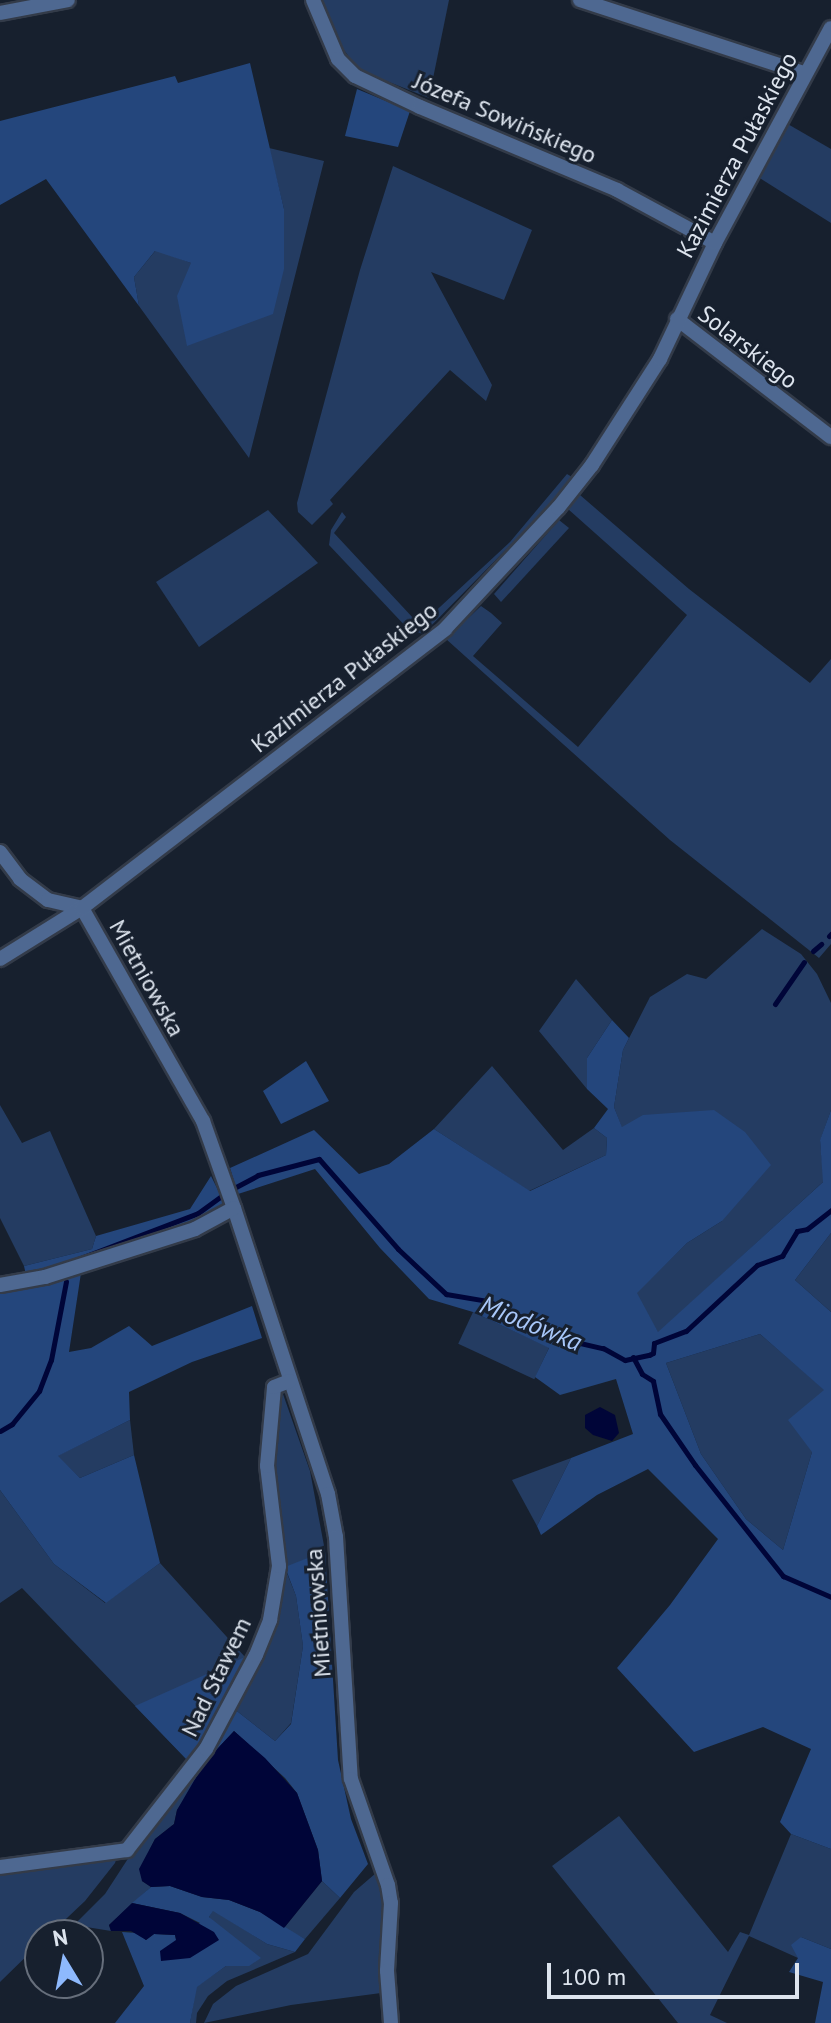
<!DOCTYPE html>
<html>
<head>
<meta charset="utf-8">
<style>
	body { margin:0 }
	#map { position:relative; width:831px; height:2023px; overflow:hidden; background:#17202e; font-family:"PT Sans",sans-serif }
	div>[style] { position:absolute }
	.green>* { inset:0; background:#243c62; transform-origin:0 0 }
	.forest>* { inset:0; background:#24467c }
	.water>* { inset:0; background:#000538 }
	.stream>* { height:5px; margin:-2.5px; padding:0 2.5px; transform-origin:2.5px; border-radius:2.5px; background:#000538 }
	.roads { filter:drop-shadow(2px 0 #333b49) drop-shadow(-2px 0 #333b49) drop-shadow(0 2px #333b49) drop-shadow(0 -2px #333b49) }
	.minor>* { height:14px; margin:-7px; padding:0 7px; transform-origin:7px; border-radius:7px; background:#4e6891 }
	span { translate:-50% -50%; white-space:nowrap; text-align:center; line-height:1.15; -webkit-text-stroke:6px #17202e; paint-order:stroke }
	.street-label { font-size:24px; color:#dde4ee }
	.water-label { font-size:26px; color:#a8c7f9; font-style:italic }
	.north { position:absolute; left:24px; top:1919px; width:80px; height:80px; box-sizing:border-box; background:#17202e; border:2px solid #666e7b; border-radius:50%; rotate:350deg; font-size:22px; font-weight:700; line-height:32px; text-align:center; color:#dde4ee }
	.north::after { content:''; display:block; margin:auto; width:28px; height:36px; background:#8eb9fd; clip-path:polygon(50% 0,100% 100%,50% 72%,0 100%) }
	.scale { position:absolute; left:547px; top:1963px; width:252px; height:36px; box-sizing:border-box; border:4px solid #dde4ee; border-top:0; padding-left:10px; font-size:24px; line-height:28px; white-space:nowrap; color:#dde4ee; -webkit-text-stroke:6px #17202e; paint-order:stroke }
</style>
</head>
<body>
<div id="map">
	<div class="green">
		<div style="clip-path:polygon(320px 0,449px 0,429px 98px,359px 70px,331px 33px)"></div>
		<div style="clip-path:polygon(786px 123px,831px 149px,831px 223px,758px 177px)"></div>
		<div style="clip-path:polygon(269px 148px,324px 161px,249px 458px,139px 306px,134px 277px,156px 250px,191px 263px,284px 209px)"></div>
		<div style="clip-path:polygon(393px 166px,532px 230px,504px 300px,431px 272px,492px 385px,486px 401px,450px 370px,330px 500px,333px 504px,312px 525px,298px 512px,297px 503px,360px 270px)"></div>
		<div style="clip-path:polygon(567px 474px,572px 477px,549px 506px,423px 634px,409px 630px,329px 545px,331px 530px,342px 512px,346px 517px,334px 533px,414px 619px,427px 619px,510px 542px)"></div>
		<div style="clip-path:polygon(580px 495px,689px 589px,810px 683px,831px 659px,831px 944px,819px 958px,670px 840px,446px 639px,481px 606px,491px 613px,502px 623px,473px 656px,578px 747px,687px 615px,568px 509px)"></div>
		<div style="clip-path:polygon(268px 510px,318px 563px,199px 647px,156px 582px)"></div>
		<div style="clip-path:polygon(559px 520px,569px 528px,501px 602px,494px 594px)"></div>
		<div style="clip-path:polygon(762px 929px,801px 954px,817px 974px,831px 1003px,831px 1110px,820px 1141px,824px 1181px,658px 1333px,636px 1293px,687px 1243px,722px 1221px,622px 1128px,614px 1107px,623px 1050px,650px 997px,687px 974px,706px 979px)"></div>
		<div style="clip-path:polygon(576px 979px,612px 1020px,587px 1058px,587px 1089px,539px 1031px)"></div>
		<div style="clip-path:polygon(492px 1066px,563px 1150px,594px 1128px,607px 1138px,606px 1155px,529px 1191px,434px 1129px)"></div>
		<div style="clip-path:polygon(0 1105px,22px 1143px,50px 1131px,96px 1236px,92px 1249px,24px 1266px,0 1218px)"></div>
		<div style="clip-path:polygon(831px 1233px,831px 1312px,795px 1280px)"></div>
		<div style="left:473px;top:1312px;width:84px;height:35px;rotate:25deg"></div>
		<div style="clip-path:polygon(760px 1334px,825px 1390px,812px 1452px,783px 1550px,746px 1519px,701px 1454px,666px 1363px)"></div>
		<div style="clip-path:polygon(277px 1394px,283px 1394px,310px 1471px,325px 1551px,285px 1568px,296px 1596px,303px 1646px,291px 1723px,275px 1741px,233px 1708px,262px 1660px,281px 1605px,285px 1567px,275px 1491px)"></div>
		<div style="clip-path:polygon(130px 1420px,134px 1455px,80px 1478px,57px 1456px)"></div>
		<div style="clip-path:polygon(571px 1458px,537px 1526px,512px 1480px)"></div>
		<div style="clip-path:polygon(0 1490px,54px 1564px,105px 1603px,160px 1563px,245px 1657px,191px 1764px,22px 1588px,0 1603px)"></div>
		<div style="clip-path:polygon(217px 1737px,194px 1786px,177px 1810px,174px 1824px,155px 1839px,150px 1849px,142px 1881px,151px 1887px,109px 1925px,111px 1931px,74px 1925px,105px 1894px,131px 1854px,189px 1782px)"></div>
		<div style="clip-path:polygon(619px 1816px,728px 1952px,740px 1932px,749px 1935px,791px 1834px,831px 1849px,831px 1949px,801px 1937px,798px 1958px,749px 1936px,710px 2015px,727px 2023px,678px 2023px,552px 1866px)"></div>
		<div style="clip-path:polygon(117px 1857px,115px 1863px,85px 1901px,49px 1935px,40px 1935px,40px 1943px,0 1982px,0 1871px)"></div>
		<div style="clip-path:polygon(376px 1873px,385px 1906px,381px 1993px,291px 2005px,204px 2023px,213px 2004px,236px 1986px,308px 1954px,354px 1892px)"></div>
		<div style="clip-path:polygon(322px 1881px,340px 1898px,305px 1939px,284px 1928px)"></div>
		<div style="clip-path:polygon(213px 1910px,267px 1944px,295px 1952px,227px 1981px,208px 1996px,197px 2013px,196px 2023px,190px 2023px,196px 1987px,226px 1966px,249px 1966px,209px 1917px)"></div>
	</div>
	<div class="forest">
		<div style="clip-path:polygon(250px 63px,284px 209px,284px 269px,273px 314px,187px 346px,177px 296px,191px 263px,155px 251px,134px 277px,139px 306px,46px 179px,0 205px,0 121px,175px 76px,178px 83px)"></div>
		<div style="clip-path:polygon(357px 89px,410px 111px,398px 147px,345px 136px)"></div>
		<div style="clip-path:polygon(evenodd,612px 1020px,629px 1038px,623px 1050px,614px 1107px,622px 1127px,643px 1115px,714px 1110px,745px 1132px,771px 1165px,722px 1221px,687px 1243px,637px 1293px,658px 1332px,823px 1182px,820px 1140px,831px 1110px,831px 1233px,795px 1280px,831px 1312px,831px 1849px,791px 1834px,780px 1822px,811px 1749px,763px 1727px,694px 1752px,617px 1668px,670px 1605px,718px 1539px,648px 1469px,597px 1495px,541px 1535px,537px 1526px,571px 1458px,633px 1434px,616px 1379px,560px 1395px,535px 1377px,549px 1348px,473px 1312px,429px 1299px,380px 1248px,315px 1169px,238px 1194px,230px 1168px,314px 1130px,359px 1174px,389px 1164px,434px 1129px,530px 1191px,606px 1155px,607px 1138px,594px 1128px,608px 1109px,587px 1089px,587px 1058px,612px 1020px,760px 1334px,824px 1390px,788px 1420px,812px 1452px,783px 1550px,746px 1519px,701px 1454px,666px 1363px,760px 1334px)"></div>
		<div style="clip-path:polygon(306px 1061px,329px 1101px,281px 1124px,263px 1091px)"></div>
		<div style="clip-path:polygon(211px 1176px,226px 1206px,208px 1219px,48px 1273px,26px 1275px,24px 1266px,92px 1249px,96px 1236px,190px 1209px)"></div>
		<div style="clip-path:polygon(81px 1273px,69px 1352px,91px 1348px,129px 1326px,152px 1346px,252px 1306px,262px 1338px,192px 1362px,129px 1392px,130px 1420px,58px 1456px,80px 1478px,134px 1455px,160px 1563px,106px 1603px,54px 1564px,0 1490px,0 1289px)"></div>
		<div style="clip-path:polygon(325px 1551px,338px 1760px,351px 1819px,368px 1864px,340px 1898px,322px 1881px,318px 1850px,297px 1793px,285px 1778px,234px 1731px,205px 1762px,233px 1708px,275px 1741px,291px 1724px,303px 1646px,296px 1596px,285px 1567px)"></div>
		<div style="clip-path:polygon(245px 1657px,191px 1764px,135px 1706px)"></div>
		<div style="clip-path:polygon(170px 1886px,202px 1897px,229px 1900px,260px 1912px,305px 1939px,295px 1952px,267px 1944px,213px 1911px,209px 1917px,261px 1958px,249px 1966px,226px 1966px,197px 1987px,190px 2023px,115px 2023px,144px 1986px,122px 1932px,138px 1933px,146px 1940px,154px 1934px,175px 1935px,176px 1939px,200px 1923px,180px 1913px,132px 1903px,151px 1887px)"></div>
		<div style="clip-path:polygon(801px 1937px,831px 1949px,831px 2023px,815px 2023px,823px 1982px,789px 1972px,798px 1958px,791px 1945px)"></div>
	</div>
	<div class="water">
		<div style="clip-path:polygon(600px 1407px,615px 1415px,619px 1433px,612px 1441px,593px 1435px,585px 1428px,585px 1415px)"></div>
		<div style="clip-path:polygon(234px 1731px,265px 1758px,297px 1793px,318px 1850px,322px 1881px,284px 1928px,260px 1912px,229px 1900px,202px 1897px,170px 1886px,151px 1887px,142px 1881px,139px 1869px,155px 1839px,174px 1824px,177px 1810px,205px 1762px)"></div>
		<div style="clip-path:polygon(132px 1903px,180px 1913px,214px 1932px,219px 1940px,190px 1958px,161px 1961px,160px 1951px,176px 1940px,175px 1935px,154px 1934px,146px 1940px,131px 1931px,111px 1931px,109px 1925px)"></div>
	</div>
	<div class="stream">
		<div style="left:829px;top:936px;width:3px;rotate:-45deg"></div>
		<div style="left:813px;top:951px;width:11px;rotate:-41deg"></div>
		<div style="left:775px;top:1004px;width:51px;rotate:-55.4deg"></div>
		<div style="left:234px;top:1188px;width:27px;rotate:-28deg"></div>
		<div style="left:258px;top:1175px;width:63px;rotate:-14.7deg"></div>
		<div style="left:319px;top:1159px;width:120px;rotate:48.7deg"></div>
		<div style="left:398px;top:1249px;width:66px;rotate:43.2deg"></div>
		<div style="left:446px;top:1294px;width:43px;rotate:9.5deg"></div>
		<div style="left:488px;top:1301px;width:88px;rotate:26.3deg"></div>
		<div style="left:567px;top:1340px;width:37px;rotate:13deg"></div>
		<div style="left:603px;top:1348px;width:25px;rotate:29deg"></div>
		<div style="left:625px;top:1360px;width:25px;rotate:-12deg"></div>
		<div style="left:649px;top:1355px;width:4px;rotate:-27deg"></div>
		<div style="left:653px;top:1353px;width:10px;rotate:-84deg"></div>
		<div style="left:654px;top:1343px;width:34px;rotate:-21deg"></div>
		<div style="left:686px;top:1331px;width:97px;rotate:-42.9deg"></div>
		<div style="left:757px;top:1265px;width:27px;rotate:-20deg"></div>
		<div style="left:782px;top:1256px;width:29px;rotate:-59deg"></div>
		<div style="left:797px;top:1231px;width:10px;rotate:-11deg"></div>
		<div style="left:807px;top:1229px;width:31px;rotate:-38deg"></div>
		<div style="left:70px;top:1262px;width:137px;rotate:-20.9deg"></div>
		<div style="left:198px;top:1213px;width:31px;rotate:-36deg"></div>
		<div style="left:633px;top:1357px;width:19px;rotate:62deg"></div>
		<div style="left:642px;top:1374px;width:13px;rotate:32deg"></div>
		<div style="left:653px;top:1381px;width:34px;rotate:78deg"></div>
		<div style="left:660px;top:1414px;width:62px;rotate:55.5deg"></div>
		<div style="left:695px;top:1465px;width:142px;rotate:51.6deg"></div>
		<div style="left:783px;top:1576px;width:52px;rotate:23.6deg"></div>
		<div style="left:0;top:1431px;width:14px;rotate:-30deg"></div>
		<div style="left:12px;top:1424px;width:43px;rotate:-50.7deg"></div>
		<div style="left:39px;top:1391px;width:33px;rotate:-69deg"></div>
		<div style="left:51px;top:1360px;width:80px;rotate:-79.2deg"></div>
	</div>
	<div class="roads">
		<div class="minor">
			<div style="left:313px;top:0;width:64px;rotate:67deg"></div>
			<div style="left:338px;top:59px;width:24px;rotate:45deg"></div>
			<div style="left:355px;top:76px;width:72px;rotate:25.5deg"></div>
			<div style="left:420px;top:107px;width:214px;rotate:22.8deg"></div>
			<div style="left:617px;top:190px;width:111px;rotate:28.4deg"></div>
			<div style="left:580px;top:0;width:236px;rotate:18.1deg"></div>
			<div style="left:0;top:13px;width:69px;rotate:-10.8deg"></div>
			<div style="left:677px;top:319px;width:194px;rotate:37.5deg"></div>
			<div style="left:0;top:852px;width:34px;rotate:53deg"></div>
			<div style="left:20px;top:879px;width:35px;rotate:37deg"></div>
			<div style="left:48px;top:900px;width:35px;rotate:13deg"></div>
			<div style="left:82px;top:908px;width:245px;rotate:60.4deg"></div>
			<div style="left:203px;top:1121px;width:92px;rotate:70.4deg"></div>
			<div style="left:234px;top:1208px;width:301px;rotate:71.8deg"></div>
			<div style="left:328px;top:1494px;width:44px;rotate:79.5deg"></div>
			<div style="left:336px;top:1537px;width:242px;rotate:86.5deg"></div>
			<div style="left:351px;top:1779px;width:112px;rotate:70.8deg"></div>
			<div style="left:388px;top:1885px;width:18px;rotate:81deg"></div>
			<div style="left:391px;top:1903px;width:68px;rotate:93.4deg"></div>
			<div style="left:387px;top:1971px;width:52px;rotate:85.6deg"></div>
			<div style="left:0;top:959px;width:97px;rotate:-31.9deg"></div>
			<div style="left:82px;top:908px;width:458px;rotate:-37.5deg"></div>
			<div style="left:445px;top:629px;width:166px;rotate:-47deg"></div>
			<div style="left:558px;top:508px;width:55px;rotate:-51.7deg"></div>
			<div style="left:592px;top:465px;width:126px;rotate:-57.3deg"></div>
			<div style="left:660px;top:359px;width:128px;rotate:-64.6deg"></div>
			<div style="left:715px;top:243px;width:244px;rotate:-61.7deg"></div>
			<div style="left:0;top:1285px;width:46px;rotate:-10.1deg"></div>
			<div style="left:45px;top:1277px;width:157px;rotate:-17.7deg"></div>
			<div style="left:195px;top:1229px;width:44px;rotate:-28.3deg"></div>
			<div style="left:0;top:1867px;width:128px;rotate:-7.6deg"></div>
			<div style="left:127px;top:1850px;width:128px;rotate:-52deg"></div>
			<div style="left:206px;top:1749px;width:106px;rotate:-62deg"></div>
			<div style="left:256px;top:1655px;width:38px;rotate:-68deg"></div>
			<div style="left:270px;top:1620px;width:55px;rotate:-80.5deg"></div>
			<div style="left:279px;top:1566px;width:101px;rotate:-96.8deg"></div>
			<div style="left:267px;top:1466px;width:79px;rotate:-84.9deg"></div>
			<div style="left:274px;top:1387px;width:17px;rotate:-21deg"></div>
		</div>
	</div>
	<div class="street-label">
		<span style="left:505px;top:118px;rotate:23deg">Józefa Sowińskiego</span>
		<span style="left:737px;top:155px;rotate:-62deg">Kazimierza Pułaskiego</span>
		<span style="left:748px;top:347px;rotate:38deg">Solarskiego</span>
		<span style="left:344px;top:677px;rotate:-38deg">Kazimierza Pułaskiego</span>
		<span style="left:147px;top:978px;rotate:61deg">Mietniowska</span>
		<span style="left:318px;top:1613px;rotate:-94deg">Mietniowska</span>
		<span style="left:216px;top:1677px;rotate:-64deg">Nad Stawem</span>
	</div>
	<div class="water-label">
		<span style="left:531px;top:1323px;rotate:22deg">Miodówka</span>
	</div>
	<div class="north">N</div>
	<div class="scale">100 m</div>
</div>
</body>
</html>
